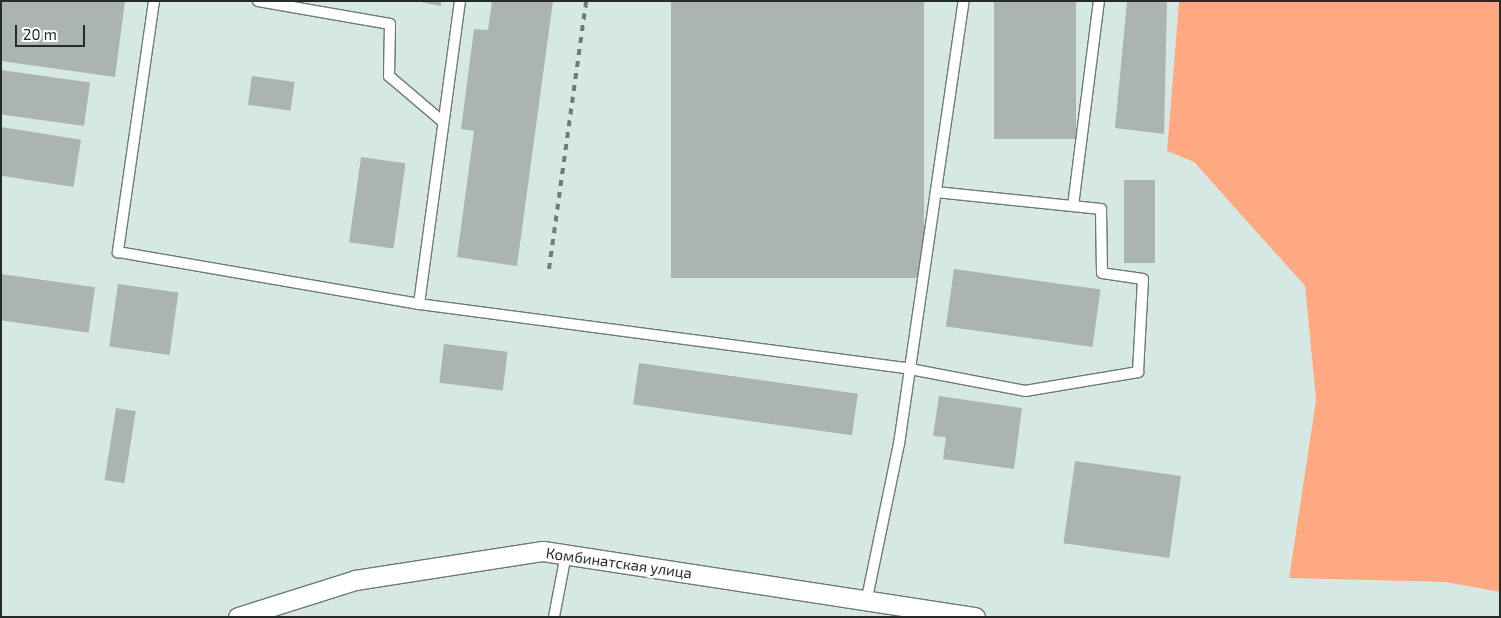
<!DOCTYPE html>
<html>
<head>
<meta charset="utf-8">
<style>
	body { margin:0 }
	#map { position:relative; width:1501px; height:618px; overflow:hidden; background:#eaf3f0; font-family:"Exo 2",sans-serif }
	div>[style] { position:absolute }
	.built>* { inset:0; background:#d6e8e3 }
	.forest>* { inset:0; background:#fea982 }
	.building>* { inset:0; background:#acb4b2; transform-origin:0 0 }
	.roads { filter:drop-shadow(1px 0 #707875) drop-shadow(-1px 0 #707875) drop-shadow(0 1px #707875) drop-shadow(0 -1px #707875) }
	.service>* { height:10px; margin:-5px; padding:0 5px; transform-origin:5px; border-radius:5px; background:#fff }
	.minor>* { height:19px; margin:-9.5px; padding:0 9.5px; transform-origin:9.5px; border-radius:9.5px; background:#fff }
	.rail>* { height:4px; margin-top:-2px; transform-origin:0; background:repeating-linear-gradient(90deg,#737977 0 6px,transparent 0 12px) }
	span { translate:-50% -50%; white-space:nowrap; text-align:center; line-height:1.15; -webkit-text-stroke:5px #fff; paint-order:stroke }
	.street-label { font-size:15px; color:#262a29 }
	.frame { position:absolute; inset:0; border:2px solid #262a29; pointer-events:none }
	.scale { position:absolute; left:15px; top:25px; width:70px; height:22px; box-sizing:border-box; border:2px solid #262a29; border-top:0; padding-left:6px; font-size:15px; line-height:18px; white-space:nowrap; color:#262a29; -webkit-text-stroke:4px #fff; paint-order:stroke }
</style>
</head>
<body>
<div id="map">
	<div class="built">
		<div style="clip-path:polygon(1px 1px,1179px 1px,1167px 151px,1194px 162px,1305px 286px,1316px 400px,1289px 578px,1445px 582px,1500px 592px,1500px 617px,1px 617px)"></div>
	</div>
	<div class="forest">
		<div style="clip-path:polygon(1179px 1px,1500px 1px,1500px 592px,1445px 582px,1289px 578px,1316px 400px,1305px 286px,1194px 162px,1167px 151px)"></div>
	</div>
	<div class="building">
		<div style="clip-path:polygon(1px 1px,125px 1px,115px 77px,1px 61px)"></div>
		<div style="clip-path:polygon(415px 1px,441px 1px,441px 6px)"></div>
		<div style="clip-path:polygon(492px 1px,553px 1px,517px 266px,457px 257px,474px 131px,461px 129px,474px 29px,488px 30px)"></div>
		<div style="left:671px;top:1px;width:253px;height:277px"></div>
		<div style="left:994px;top:1px;width:82px;height:138px"></div>
		<div style="clip-path:polygon(1127px 1px,1167px 1px,1164px 134px,1115px 128px)"></div>
		<div style="left:1px;top:70px;width:90px;height:44px;rotate:8deg"></div>
		<div style="left:252px;top:76px;width:43px;height:29px;rotate:8deg"></div>
		<div style="left:1px;top:127px;width:81px;height:48px;rotate:9deg"></div>
		<div style="left:361px;top:157px;width:45px;height:86px;rotate:8deg"></div>
		<div style="left:1124px;top:180px;width:31px;height:83px"></div>
		<div style="left:954px;top:269px;width:148px;height:58px;rotate:8deg"></div>
		<div style="left:1px;top:274px;width:95px;height:46px;rotate:8deg"></div>
		<div style="left:118px;top:284px;width:61px;height:63px;rotate:8deg"></div>
		<div style="left:444px;top:344px;width:64px;height:39px;rotate:7deg"></div>
		<div style="left:639px;top:363px;width:221px;height:42px;rotate:8deg"></div>
		<div style="clip-path:polygon(939px 396px,1022px 408px,1014px 469px,943px 459px,946px 437px,933px 436px)"></div>
		<div style="left:116px;top:408px;width:20px;height:73px;rotate:9deg"></div>
		<div style="left:1075px;top:461px;width:107px;height:83px;rotate:8deg"></div>
	</div>
	<div class="roads">
		<div class="service">
			<div style="left:154px;top:1px;width:254px;rotate:98.2deg"></div>
			<div style="left:118px;top:252px;width:305px;rotate:9.8deg"></div>
			<div style="left:419px;top:304px;width:495px;rotate:7.5deg"></div>
			<div style="left:910px;top:369px;width:117px;rotate:10.8deg"></div>
			<div style="left:1025px;top:391px;width:115px;rotate:-9.5deg"></div>
			<div style="left:1138px;top:372px;width:93px;rotate:-86.9deg"></div>
			<div style="left:1143px;top:279px;width:41px;rotate:-171.7deg"></div>
			<div style="left:1102px;top:273px;width:64px;rotate:-90.9deg"></div>
			<div style="left:1101px;top:209px;width:166px;rotate:-174.1deg"></div>
			<div style="left:258px;top:1px;width:134px;rotate:9.9deg"></div>
			<div style="left:390px;top:24px;width:52px;rotate:91.1deg"></div>
			<div style="left:389px;top:76px;width:71px;rotate:40.4deg"></div>
			<div style="left:1073px;top:206px;width:207px;rotate:-82.8deg"></div>
			<div style="left:419px;top:304px;width:306px;rotate:-82.3deg"></div>
			<div style="left:867px;top:598px;width:157px;rotate:-78.3deg"></div>
			<div style="left:899px;top:444px;width:448px;rotate:-81.7deg"></div>
			<div style="left:554px;top:617px;width:64px;rotate:-79.2deg"></div>
		</div>
		<div class="minor">
			<div style="left:238px;top:617px;width:123px;rotate:-17.5deg"></div>
			<div style="left:355px;top:580px;width:190px;rotate:-8.8deg"></div>
			<div style="left:543px;top:551px;width:437px;rotate:8.7deg"></div>
		</div>
	</div>
	<div class="rail">
		<div style="left:549px;top:269px;width:271px;rotate:-82.1deg"></div>
	</div>
	<div class="street-label">
		<span style="left:619px;top:563px;rotate:8deg">Комбинатская улица</span>
	</div>
	<div class="frame"></div>
	<div class="scale">20 m</div>
</div>
</body>
</html>
